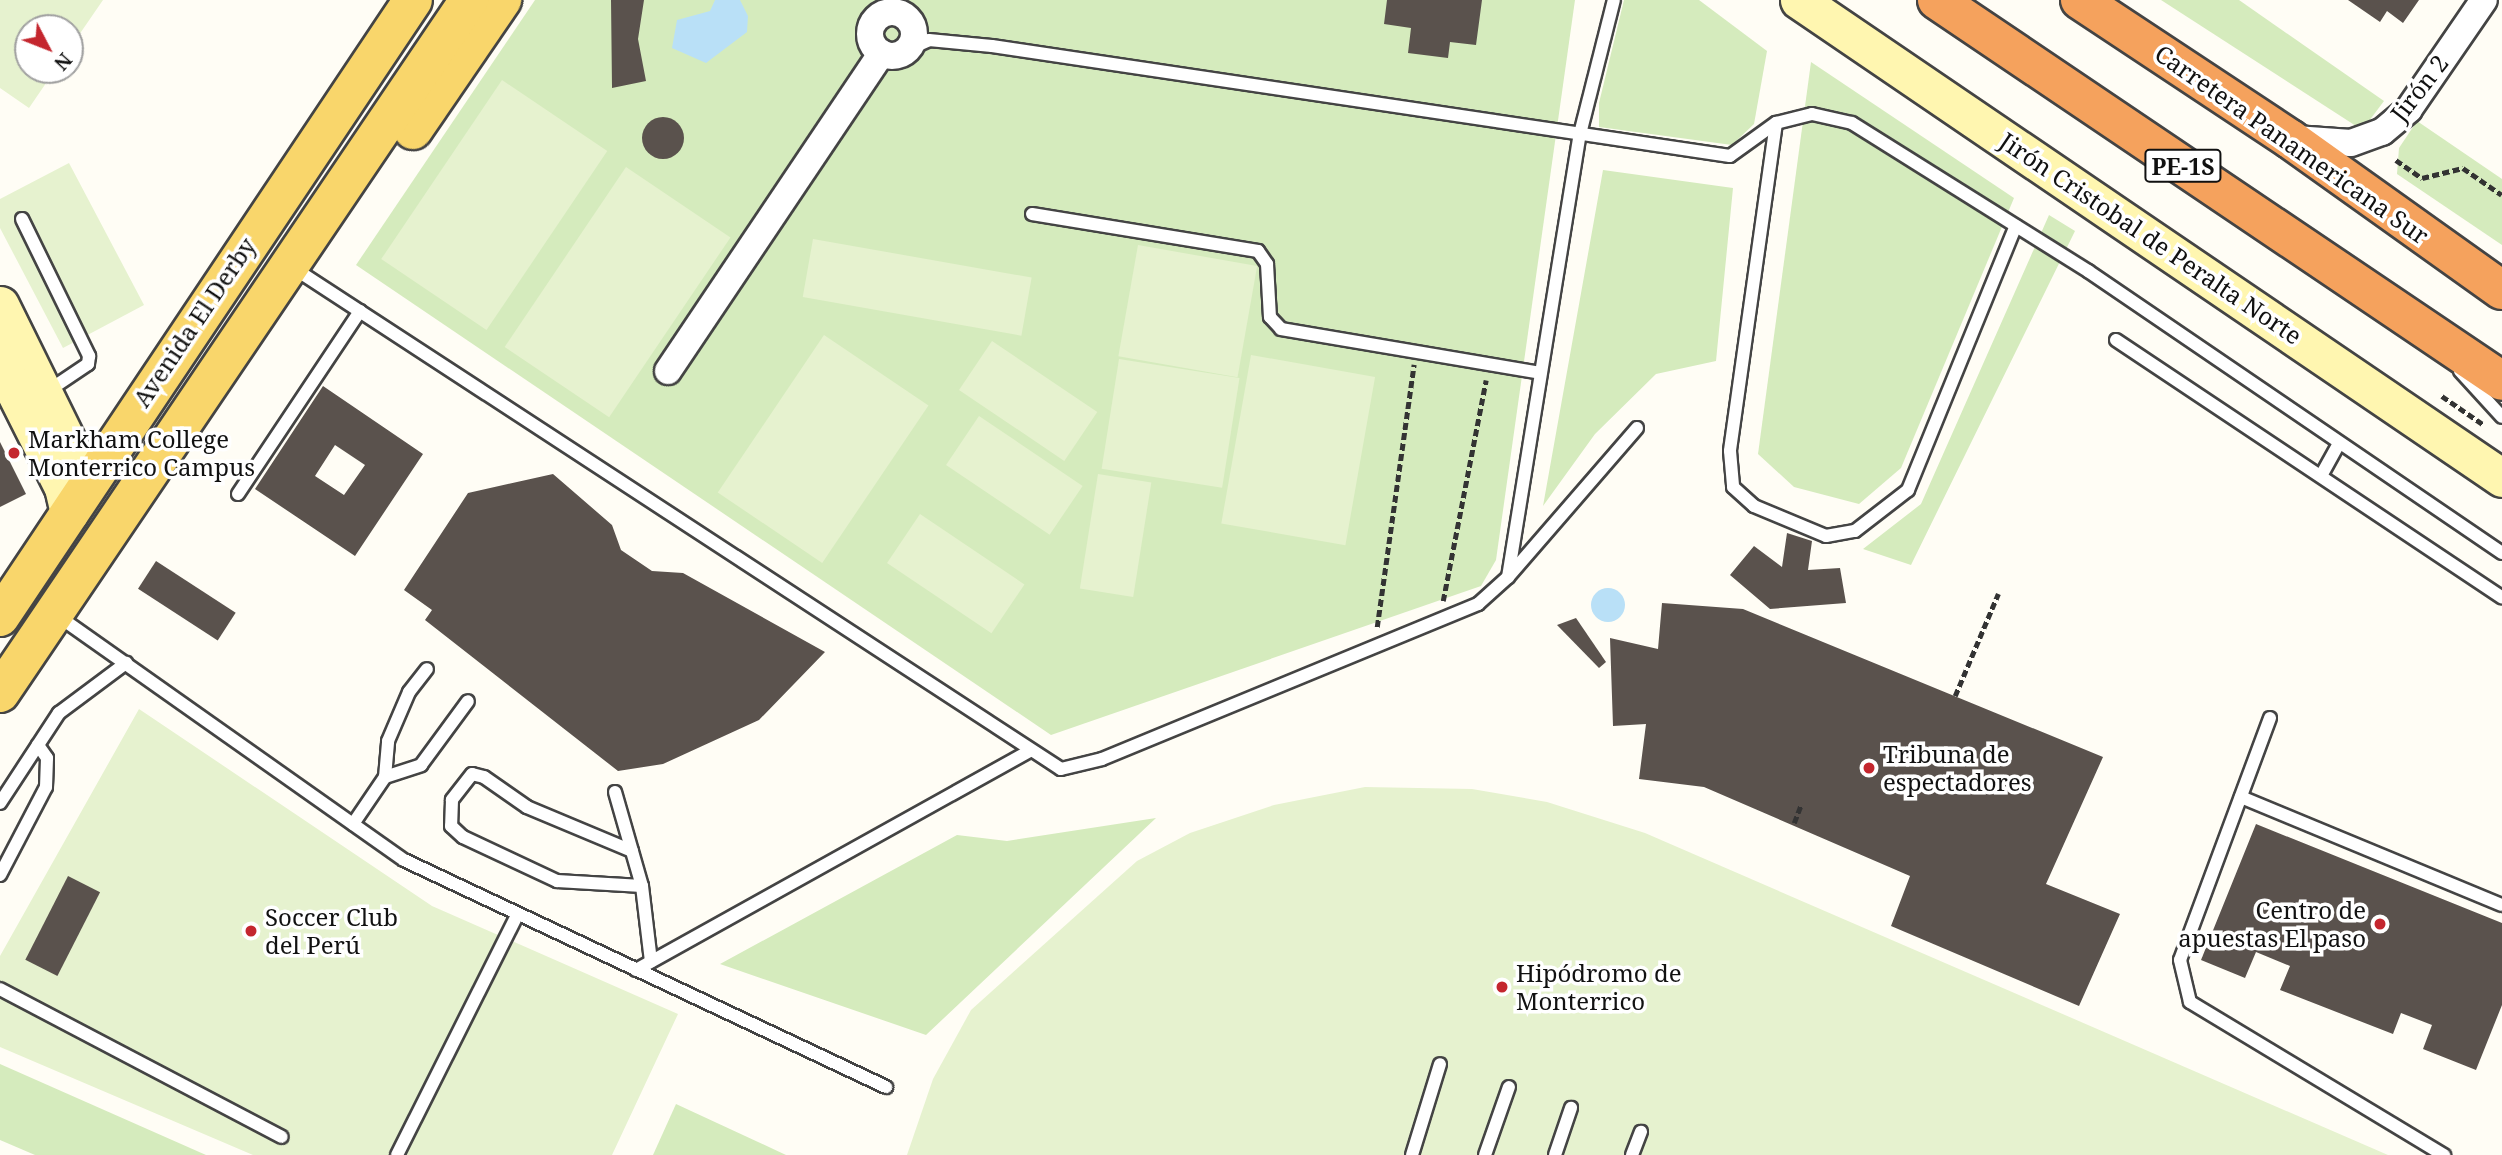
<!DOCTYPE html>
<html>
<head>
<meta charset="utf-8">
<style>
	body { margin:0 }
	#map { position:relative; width:2502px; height:1155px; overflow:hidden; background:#fffdf5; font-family:"Noto Serif",serif }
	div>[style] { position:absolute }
	.green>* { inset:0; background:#d5ebbd }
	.pitch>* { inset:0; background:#e6f2cf; transform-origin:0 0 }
	.water>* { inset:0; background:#b9e0f7 }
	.round { border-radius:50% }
	.building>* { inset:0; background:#5a524d; transform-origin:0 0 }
	.path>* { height:4.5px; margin-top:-2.25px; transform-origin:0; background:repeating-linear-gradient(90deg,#333 0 7px,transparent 0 10.5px) }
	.roads { filter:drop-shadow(2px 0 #444) drop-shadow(-2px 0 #444) drop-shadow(0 2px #444) drop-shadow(0 -2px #444) }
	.lane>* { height:12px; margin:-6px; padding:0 6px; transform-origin:6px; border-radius:6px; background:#fff }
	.street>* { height:26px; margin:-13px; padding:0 13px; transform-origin:13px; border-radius:13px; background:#fff }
	.street>.ring { margin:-13px; padding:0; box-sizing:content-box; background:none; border:26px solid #fff; border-radius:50% }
	.secondary>* { height:37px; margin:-18.5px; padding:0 18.5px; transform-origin:18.5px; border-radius:18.5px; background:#fff6b0 }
	.primary>* { height:38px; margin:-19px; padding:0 19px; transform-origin:19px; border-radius:19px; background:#f9d66b }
	.highway>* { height:38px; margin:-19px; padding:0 19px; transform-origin:19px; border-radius:19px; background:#f5a25d }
	.dots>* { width:19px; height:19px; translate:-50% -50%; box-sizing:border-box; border:4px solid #fff; border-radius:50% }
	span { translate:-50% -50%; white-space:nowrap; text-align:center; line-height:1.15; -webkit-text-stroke:7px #fff; paint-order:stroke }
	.shield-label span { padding:2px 5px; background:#fff; border:2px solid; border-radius:5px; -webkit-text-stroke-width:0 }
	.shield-label { font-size:23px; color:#111; font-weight:700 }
	.street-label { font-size:24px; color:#111 }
	.poi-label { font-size:24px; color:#111 }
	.left { translate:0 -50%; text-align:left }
	.right { translate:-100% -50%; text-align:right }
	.north { position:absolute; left:14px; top:14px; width:70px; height:70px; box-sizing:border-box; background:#fff; border:2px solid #a0a0a0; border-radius:50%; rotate:132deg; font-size:19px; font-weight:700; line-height:28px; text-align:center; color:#111 }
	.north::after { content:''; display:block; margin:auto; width:24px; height:32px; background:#c4262e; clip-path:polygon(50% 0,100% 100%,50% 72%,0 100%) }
</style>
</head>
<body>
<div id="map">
	<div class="green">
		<div style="clip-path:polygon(535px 0,1575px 0,1496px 560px,1481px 586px,1051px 735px,356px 265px)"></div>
		<div style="clip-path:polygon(1624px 0,1699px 0,1767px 51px,1754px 124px,1732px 145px,1599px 127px,1599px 103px)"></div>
		<div style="clip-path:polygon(2161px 0,2239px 0,2384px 101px,2366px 125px,2356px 126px)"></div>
		<div style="clip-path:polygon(1811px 62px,2014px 198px,1901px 468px,1859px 504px,1794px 487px,1758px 454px)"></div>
		<div style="clip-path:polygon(2417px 121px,2502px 179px,2502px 245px,2397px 174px,2399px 148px)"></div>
		<div style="clip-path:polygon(1603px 170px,1733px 188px,1716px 361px,1656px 374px,1595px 434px,1543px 506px)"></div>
		<div style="clip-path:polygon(2049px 215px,2075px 231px,1911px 565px,1863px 549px,1921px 504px)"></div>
		<div style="clip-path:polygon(1156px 818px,926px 1035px,720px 964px,957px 835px,1007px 841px)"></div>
		<div style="clip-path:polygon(0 1064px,206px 1155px,35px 1155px,0 1140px)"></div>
		<div style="clip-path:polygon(676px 1104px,786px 1155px,653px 1155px)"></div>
	</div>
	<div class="pitch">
		<div style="clip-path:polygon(0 0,103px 0,70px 48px,70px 28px,28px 28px,28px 70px,55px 70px,29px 108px,0 88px)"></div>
		<div style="left:502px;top:80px;width:127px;height:216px;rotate:34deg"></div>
		<div style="clip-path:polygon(69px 163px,144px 305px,63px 348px,0 228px,0 199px)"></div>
		<div style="left:626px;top:167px;width:126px;height:217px;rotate:34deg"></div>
		<div style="left:813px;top:239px;width:222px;height:59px;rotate:10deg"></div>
		<div style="left:1138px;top:245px;width:121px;height:113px;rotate:10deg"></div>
		<div style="left:824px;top:335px;width:126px;height:190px;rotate:34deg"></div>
		<div style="left:992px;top:341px;width:127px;height:59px;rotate:34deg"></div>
		<div style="left:1251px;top:355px;width:126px;height:171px;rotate:10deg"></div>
		<div style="left:1119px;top:359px;width:122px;height:111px;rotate:9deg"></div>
		<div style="left:979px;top:416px;width:125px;height:59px;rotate:34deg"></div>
		<div style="left:1098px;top:474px;width:54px;height:116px;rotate:9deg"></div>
		<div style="left:920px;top:514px;width:126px;height:59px;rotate:34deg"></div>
		<div style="clip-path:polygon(139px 709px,432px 906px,678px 1014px,612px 1155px,253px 1155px,0 1047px,0 956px)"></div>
		<div style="clip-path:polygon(1365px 787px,1472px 789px,1547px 802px,1645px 833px,2388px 1155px,907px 1155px,933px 1079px,971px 1010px,1137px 861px,1190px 833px,1274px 805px)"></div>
	</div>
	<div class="water">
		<div style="clip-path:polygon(715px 0,740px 0,748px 16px,747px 32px,706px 63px,672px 48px,677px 20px,710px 11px)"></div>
		<div class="round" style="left:1591px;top:588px;width:34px;height:34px"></div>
	</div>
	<div class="building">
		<div style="clip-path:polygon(611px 0,644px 0,638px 39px,646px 81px,612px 88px)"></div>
		<div style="clip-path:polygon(1387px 0,1482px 0,1476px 45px,1450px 42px,1448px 58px,1408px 53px,1411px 28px,1384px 24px)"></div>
		<div style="clip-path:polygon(2348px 0,2419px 0,2403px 23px,2387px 11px,2380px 22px)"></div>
		<div class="round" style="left:642px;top:117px;width:42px;height:42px"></div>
		<div style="clip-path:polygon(evenodd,323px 386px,423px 454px,355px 556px,255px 489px,323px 386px,335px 445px,365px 465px,344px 495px,315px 476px,335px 445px)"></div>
		<div style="clip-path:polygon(0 442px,26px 494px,0 507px)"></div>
		<div style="clip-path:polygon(553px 474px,612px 525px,621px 550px,652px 571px,683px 573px,825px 652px,759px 720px,663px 764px,618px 771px,425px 620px,432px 610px,404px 590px,468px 493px)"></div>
		<div style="clip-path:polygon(1787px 533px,1812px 541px,1808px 570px,1840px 568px,1846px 603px,1770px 609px,1730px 575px,1754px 546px,1782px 567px)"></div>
		<div style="left:156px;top:561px;width:95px;height:33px;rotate:33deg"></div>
		<div style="clip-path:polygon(1662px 603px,1743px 609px,2103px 757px,2046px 884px,2120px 914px,2079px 1006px,1891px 926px,1910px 876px,1704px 787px,1639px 779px,1646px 724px,1613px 726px,1610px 638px,1658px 649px)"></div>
		<div style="clip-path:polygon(1576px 618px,1606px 662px,1599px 668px,1557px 625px)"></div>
		<div style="clip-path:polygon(2256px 824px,2502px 923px,2502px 1005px,2476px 1070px,2423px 1049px,2432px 1025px,2401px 1013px,2393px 1034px,2280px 990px,2290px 966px,2256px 952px,2245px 978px,2201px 960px)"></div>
		<div style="left:68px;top:876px;width:36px;height:94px;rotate:27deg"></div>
	</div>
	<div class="path">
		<div style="left:2396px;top:160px;width:32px;rotate:35deg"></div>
		<div style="left:2422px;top:178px;width:42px;rotate:-13.7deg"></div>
		<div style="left:2463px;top:168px;width:47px;rotate:34.7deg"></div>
		<div style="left:2442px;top:396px;width:51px;rotate:34.6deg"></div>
		<div style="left:1443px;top:601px;width:225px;rotate:-79deg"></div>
		<div style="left:1377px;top:627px;width:265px;rotate:-82deg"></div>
		<div style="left:1955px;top:696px;width:111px;rotate:-67.1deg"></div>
		<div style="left:1794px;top:823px;width:19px;rotate:-69deg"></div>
	</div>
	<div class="roads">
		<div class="lane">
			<div style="left:907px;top:50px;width:24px;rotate:-24deg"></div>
			<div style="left:929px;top:40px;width:63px;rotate:5.4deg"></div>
			<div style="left:992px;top:46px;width:746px;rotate:8.48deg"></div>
			<div style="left:1730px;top:156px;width:57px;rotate:-35.7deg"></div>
			<div style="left:1776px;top:123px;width:37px;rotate:-14deg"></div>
			<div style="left:1812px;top:114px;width:41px;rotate:12.7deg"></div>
			<div style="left:1852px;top:123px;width:279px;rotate:32.1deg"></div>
			<div style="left:2088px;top:271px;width:501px;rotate:34.26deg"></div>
			<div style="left:1776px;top:123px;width:331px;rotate:98deg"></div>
			<div style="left:1730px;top:451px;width:36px;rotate:85deg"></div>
			<div style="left:1733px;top:487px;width:28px;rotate:42deg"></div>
			<div style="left:1754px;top:506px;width:78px;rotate:22.6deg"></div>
			<div style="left:1826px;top:536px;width:29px;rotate:-10deg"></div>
			<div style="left:1855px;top:531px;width:67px;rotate:-37.7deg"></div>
			<div style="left:1908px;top:490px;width:285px;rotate:-67.8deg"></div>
			<div style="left:1032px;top:214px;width:229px;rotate:9.3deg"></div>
			<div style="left:1258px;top:251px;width:16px;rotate:55deg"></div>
			<div style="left:1267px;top:264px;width:53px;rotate:86.8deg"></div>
			<div style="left:1270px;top:317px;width:16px;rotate:47deg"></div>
			<div style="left:1281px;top:329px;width:263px;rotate:9.6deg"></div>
			<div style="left:22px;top:219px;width:153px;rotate:63.9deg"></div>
			<div style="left:89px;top:356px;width:8px;rotate:97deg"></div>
			<div style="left:88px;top:364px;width:52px;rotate:146deg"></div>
			<div style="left:292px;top:267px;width:918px;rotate:33.14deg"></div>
			<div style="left:1061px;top:769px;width:42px;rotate:-13.7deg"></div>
			<div style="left:1102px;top:759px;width:407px;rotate:-22.4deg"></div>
			<div style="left:1478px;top:604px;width:40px;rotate:-42deg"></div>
			<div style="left:1508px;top:577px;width:197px;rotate:-49.1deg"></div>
			<div style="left:2116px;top:340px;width:464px;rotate:33.7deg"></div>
			<div style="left:2460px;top:371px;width:62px;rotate:47.6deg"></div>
			<div style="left:2322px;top:474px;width:35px;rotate:-61deg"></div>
			<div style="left:238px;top:494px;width:220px;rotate:-56.3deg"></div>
			<div style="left:1508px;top:577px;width:449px;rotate:-80.8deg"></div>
			<div style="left:1580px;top:134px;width:138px;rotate:-75.8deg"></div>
			<div style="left:58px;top:616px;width:423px;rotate:35.2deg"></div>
			<div style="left:404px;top:860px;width:533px;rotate:25.22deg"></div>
			<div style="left:2270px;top:718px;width:258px;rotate:110.4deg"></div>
			<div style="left:2180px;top:960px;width:43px;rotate:76.6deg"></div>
			<div style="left:2190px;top:1002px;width:297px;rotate:31.1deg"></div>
			<div style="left:385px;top:777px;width:38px;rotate:-18deg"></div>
			<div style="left:421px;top:765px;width:79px;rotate:-53.7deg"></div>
			<div style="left:615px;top:792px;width:98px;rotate:74deg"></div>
			<div style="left:642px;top:886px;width:76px;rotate:83.2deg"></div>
			<div style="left:2241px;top:797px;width:282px;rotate:22.5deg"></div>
			<div style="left:0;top:803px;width:108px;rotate:-56.8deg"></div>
			<div style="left:59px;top:713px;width:84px;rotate:-36.7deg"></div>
			<div style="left:353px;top:824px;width:57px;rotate:-55.8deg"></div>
			<div style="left:385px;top:777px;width:36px;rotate:-85deg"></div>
			<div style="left:388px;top:741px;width:53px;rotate:-66.8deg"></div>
			<div style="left:409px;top:692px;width:29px;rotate:-52deg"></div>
			<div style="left:632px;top:851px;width:114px;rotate:-157.3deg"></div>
			<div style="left:527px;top:807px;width:52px;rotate:-145.1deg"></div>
			<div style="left:484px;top:777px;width:12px;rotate:-166deg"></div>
			<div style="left:472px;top:774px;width:33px;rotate:128deg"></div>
			<div style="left:452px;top:800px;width:26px;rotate:92deg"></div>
			<div style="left:451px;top:826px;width:16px;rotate:43deg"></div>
			<div style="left:463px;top:837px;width:104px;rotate:25.1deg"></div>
			<div style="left:557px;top:881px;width:85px;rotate:3.4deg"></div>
			<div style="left:0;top:875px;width:99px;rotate:-62.4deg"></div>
			<div style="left:46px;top:787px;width:29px;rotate:-88deg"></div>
			<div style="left:47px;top:758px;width:16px;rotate:-125deg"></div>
			<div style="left:636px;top:970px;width:452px;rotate:-29.1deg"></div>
			<div style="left:0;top:989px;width:318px;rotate:27.7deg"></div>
			<div style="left:397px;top:1155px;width:268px;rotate:-63.4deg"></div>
			<div style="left:1412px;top:1155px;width:95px;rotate:-72.9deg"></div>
			<div style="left:1485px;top:1155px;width:72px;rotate:-70.6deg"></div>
			<div style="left:1555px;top:1155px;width:50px;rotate:-71.2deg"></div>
			<div style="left:1632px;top:1155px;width:25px;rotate:-69deg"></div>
		</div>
		<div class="street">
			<div class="ring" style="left:870px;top:12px;width:18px;height:18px"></div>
			<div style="left:2295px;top:139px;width:56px;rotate:4.1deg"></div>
			<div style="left:2351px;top:143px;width:33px;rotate:-20deg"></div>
			<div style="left:2382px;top:132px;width:35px;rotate:-40deg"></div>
			<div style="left:2409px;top:109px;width:132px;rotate:-55.5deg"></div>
			<div style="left:668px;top:371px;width:383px;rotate:-56.1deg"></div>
		</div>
		<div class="secondary">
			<div style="left:1799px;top:0;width:850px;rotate:34.21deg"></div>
			<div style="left:0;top:305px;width:197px;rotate:63.8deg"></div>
			<div style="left:0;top:362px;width:140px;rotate:63.3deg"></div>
			<div style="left:63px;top:487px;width:27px;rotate:77deg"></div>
		</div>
		<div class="primary">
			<div style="left:413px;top:130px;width:158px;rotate:-55.6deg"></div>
			<div style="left:0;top:617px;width:742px;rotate:-56.2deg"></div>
			<div style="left:0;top:693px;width:837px;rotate:-55.91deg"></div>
		</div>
		<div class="highway">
			<div style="left:1937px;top:0;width:681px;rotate:33.99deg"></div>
			<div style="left:2080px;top:0;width:252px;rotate:33.5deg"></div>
			<div style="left:2290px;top:139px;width:260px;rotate:35.5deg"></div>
		</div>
	</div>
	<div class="dots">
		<div style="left:14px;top:453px;background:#c4262e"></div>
		<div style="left:1869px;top:768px;background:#c4262e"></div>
		<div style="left:2380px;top:924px;background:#c4262e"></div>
		<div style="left:251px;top:931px;background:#c4262e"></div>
		<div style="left:1502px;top:987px;background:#c4262e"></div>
	</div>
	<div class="shield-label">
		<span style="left:2183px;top:166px">PE-1S</span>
	</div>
	<div class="street-label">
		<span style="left:2419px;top:88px;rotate:-52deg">Jirón 2</span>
		<span style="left:2292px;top:144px;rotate:35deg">Carretera Panamericana Sur</span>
		<span style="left:2151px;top:238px;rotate:34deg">Jirón Cristobal de Peralta Norte</span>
		<span style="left:194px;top:322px;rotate:-56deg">Avenida El Derby</span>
	</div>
	<div class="poi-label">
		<span class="left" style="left:28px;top:453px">Markham College<br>Monterrico Campus</span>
		<span class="left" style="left:1883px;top:768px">Tribuna de<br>espectadores</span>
		<span class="right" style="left:2366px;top:924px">Centro de<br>apuestas El paso</span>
		<span class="left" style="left:265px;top:931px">Soccer Club<br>del Perú</span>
		<span class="left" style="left:1516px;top:987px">Hipódromo de<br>Monterrico</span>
	</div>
	<div class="north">N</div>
</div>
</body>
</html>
